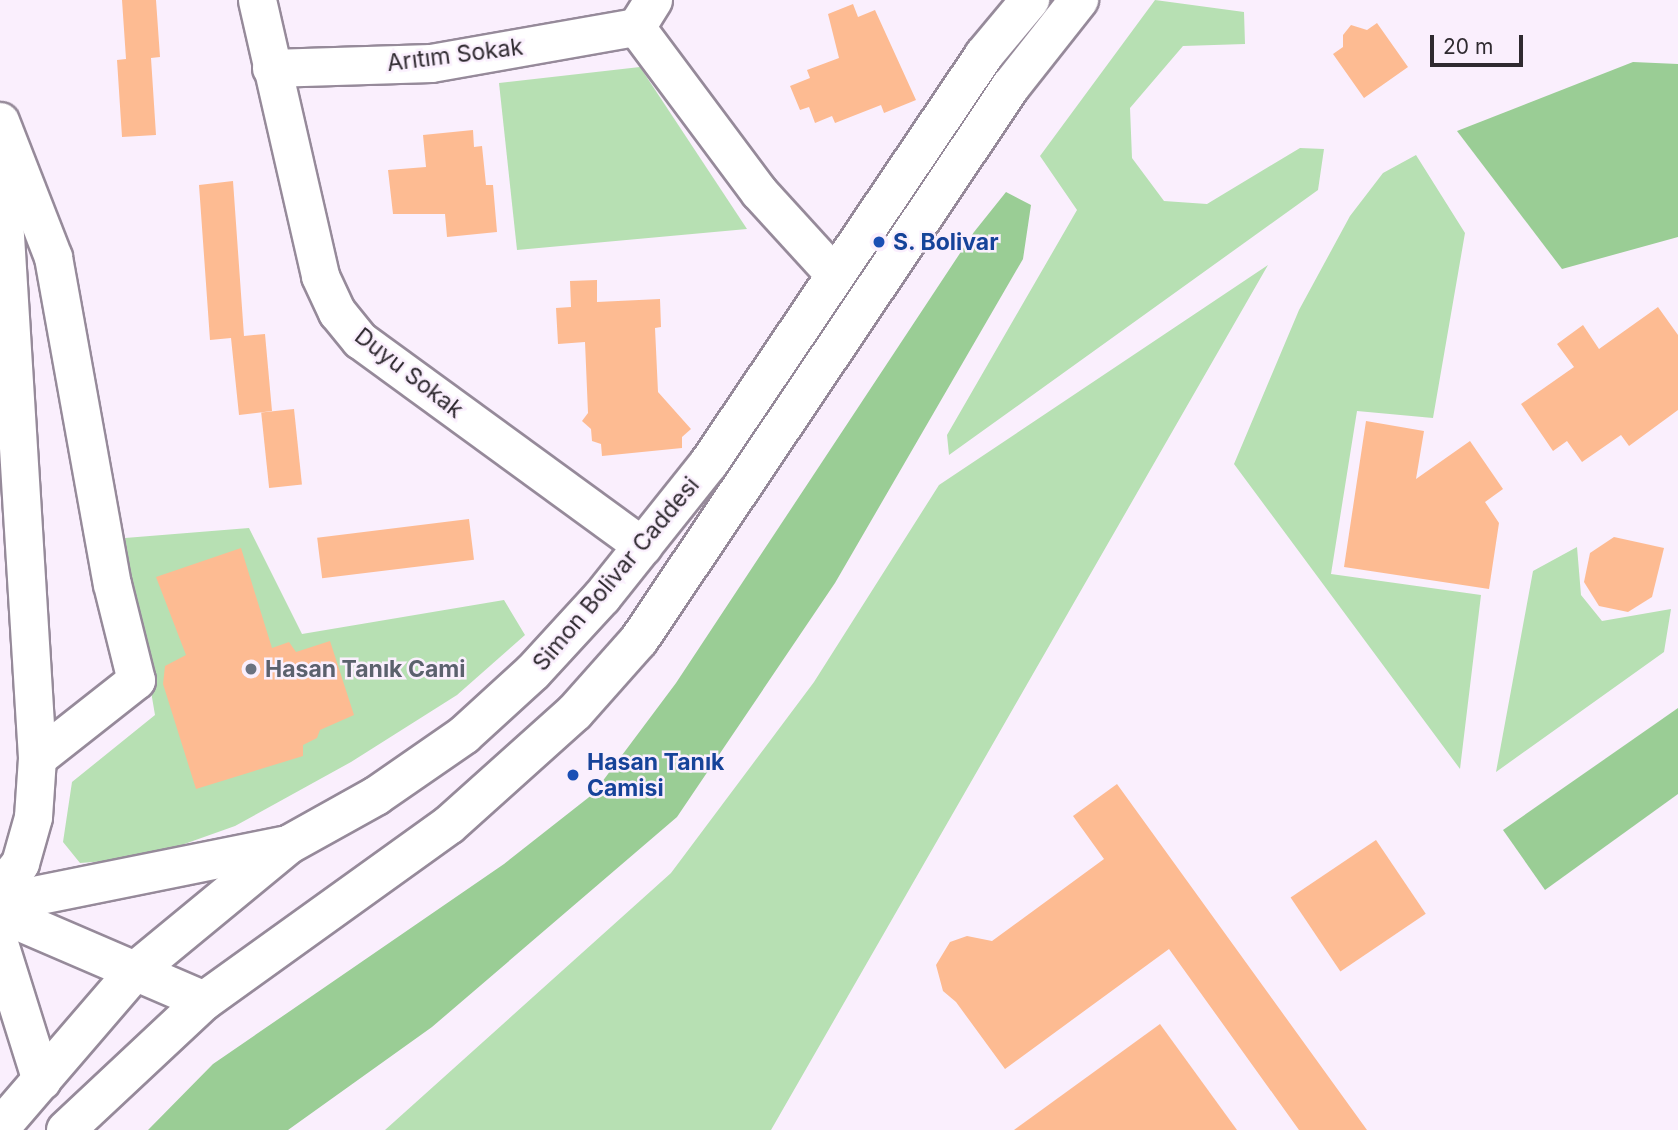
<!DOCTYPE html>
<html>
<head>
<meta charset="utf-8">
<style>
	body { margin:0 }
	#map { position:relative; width:1678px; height:1130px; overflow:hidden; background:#faeffd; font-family:Inter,sans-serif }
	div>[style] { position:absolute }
	.green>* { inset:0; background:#b7e0b3 }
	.forest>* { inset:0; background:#9acd95 }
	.building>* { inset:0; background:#fdbb92; transform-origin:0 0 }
	.roads { filter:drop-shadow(2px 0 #968a9a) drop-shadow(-2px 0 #968a9a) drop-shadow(0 2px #968a9a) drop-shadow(0 -2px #968a9a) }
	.minor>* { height:37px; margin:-18.5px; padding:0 18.5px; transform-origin:18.5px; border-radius:18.5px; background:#fff }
	.major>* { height:38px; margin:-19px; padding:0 19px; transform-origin:19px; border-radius:19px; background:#fff }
	.dots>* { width:19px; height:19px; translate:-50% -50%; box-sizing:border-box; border:4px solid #faeffd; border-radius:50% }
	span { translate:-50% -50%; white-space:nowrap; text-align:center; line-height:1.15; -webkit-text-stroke:5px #faeffd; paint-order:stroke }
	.street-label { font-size:23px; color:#2f2a30 }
	.transit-label { font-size:23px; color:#164399; font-weight:700 }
	.left { translate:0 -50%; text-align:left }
	.worship-label { font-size:23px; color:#5b616d; font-weight:700 }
	.scale { position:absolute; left:1430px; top:35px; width:93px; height:32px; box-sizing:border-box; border:4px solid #2f2a30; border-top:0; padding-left:9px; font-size:21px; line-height:24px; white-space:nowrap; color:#2f2a30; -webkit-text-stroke:5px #faeffd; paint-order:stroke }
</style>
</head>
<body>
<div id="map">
	<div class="green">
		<div style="clip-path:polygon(1155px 0,1244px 12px,1245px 44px,1183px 46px,1130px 108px,1132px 158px,1164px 201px,1207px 204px,1300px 148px,1324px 149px,1318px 190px,949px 455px,947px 435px,1077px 210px,1040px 156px)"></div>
		<div style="clip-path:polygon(640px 67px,747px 229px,517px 250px,499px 83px)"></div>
		<div style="clip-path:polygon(1416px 155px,1465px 233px,1433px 418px,1357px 411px,1331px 574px,1481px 595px,1460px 769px,1234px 464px,1299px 310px,1350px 216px,1383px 173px)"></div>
		<div style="clip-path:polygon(1268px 265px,771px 1130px,385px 1130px,671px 873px,814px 682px,939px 485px)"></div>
		<div style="clip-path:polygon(249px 528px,302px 634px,504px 600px,525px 635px,457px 695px,351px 762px,235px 826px,145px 858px,80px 863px,63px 842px,72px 782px,155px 715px,125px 538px)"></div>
		<div style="clip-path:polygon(1577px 547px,1581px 595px,1602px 621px,1671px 609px,1664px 652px,1496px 772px,1533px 571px)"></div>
	</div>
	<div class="forest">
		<div style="clip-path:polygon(1633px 62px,1678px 64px,1678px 237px,1562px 269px,1457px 131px)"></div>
		<div style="clip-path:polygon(1006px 192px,1031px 205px,1023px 259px,835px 583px,677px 817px,432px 1027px,288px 1130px,148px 1130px,213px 1064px,504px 864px,593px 794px,676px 683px,974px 232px)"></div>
		<div style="clip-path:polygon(1678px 708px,1678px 794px,1545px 890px,1503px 830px)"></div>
	</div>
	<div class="building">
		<div style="clip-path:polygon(122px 0,156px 0,160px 57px,151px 58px,156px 135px,122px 137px,117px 60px,126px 59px)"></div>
		<div style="clip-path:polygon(853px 4px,858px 17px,875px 10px,916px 100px,884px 113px,881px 105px,835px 123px,832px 116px,815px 123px,809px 107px,800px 110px,790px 86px,810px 78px,807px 70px,839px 58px,828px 14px)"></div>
		<div style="clip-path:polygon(1377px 23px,1408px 67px,1364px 98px,1333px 54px,1343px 47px,1343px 35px,1351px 25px,1367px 30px)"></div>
		<div style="clip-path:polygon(473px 130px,474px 147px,482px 146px,486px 185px,493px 185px,497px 232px,447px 237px,445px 214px,393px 214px,388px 170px,426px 167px,423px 135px)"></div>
		<div style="clip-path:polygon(233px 181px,244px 336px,265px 334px,272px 411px,239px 415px,231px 338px,210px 340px,199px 185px)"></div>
		<div style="clip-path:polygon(597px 280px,597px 302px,660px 299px,661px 327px,655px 328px,658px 392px,691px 429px,682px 437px,682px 448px,602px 456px,601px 444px,592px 441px,591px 429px,582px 421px,588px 413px,585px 342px,558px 344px,556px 308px,571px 307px,570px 281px)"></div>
		<div style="clip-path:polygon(1658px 307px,1678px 335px,1678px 410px,1629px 446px,1621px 435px,1582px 462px,1567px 441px,1553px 451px,1521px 404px,1574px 367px,1557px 344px,1583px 325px,1599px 349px)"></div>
		<div style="left:294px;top:409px;width:76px;height:33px;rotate:84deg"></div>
		<div style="clip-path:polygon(1366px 421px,1424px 431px,1416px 479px,1470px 441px,1503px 489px,1485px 502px,1499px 523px,1489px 589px,1344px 567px)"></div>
		<div style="left:469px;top:519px;width:41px;height:153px;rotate:83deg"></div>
		<div style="clip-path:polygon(1614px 537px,1664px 548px,1652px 597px,1628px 612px,1599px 606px,1584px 582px,1590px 553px)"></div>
		<div style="clip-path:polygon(241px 548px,272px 648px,289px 642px,296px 652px,330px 641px,354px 715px,320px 730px,317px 738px,303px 745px,303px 756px,196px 789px,163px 684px,165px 666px,186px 655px,156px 577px)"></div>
		<div style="clip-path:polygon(1117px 784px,1367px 1130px,1299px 1130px,1169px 949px,1005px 1069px,956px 1002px,943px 991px,936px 965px,950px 942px,967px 936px,992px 941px,1104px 859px,1073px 816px)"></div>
		<div style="left:1376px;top:840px;width:89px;height:103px;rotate:56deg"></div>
		<div style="clip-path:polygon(1160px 1024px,1237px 1130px,1014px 1130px)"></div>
	</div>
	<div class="roads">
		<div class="minor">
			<div style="left:257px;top:0;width:283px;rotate:77.1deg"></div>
			<div style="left:320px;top:276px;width:40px;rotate:65deg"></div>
			<div style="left:337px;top:312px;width:36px;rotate:51deg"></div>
			<div style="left:360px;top:340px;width:350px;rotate:36.1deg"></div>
			<div style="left:653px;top:0;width:32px;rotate:122deg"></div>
			<div style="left:636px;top:27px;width:206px;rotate:53.3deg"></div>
			<div style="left:759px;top:192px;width:111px;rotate:47.6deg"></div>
			<div style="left:271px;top:68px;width:160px;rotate:-1.8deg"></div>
			<div style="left:431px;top:63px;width:208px;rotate:-10deg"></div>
			<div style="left:0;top:121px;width:146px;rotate:68.7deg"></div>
			<div style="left:53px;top:257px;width:332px;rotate:79.8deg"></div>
			<div style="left:112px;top:584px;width:99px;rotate:76deg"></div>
			<div style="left:136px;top:680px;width:126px;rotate:141.8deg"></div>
			<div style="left:0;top:154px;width:605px;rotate:86.49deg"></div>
			<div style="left:37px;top:758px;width:59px;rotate:93.9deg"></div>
			<div style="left:33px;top:817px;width:48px;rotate:105.8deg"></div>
			<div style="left:20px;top:863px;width:32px;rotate:129deg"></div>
		</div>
		<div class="major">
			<div style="left:0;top:903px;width:289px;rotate:-11.4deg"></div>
			<div style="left:0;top:913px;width:222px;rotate:23.3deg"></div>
			<div style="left:0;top:947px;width:140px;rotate:72.6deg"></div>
			<div style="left:0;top:1128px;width:206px;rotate:-49.3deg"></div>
			<div style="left:134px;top:972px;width:200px;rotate:-39.5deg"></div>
			<div style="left:288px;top:845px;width:101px;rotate:-29.1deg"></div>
			<div style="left:376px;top:796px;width:107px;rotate:-34.7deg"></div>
			<div style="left:464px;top:735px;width:93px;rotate:-42.4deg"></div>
			<div style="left:533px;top:672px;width:102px;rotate:-47.4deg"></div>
			<div style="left:602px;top:597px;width:171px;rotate:-51.4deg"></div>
			<div style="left:709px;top:463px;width:492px;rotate:-56deg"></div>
			<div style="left:984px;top:55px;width:72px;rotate:-50.1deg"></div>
			<div style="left:66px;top:1130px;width:189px;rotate:-43.1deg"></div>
			<div style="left:204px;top:1001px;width:302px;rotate:-35.7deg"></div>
			<div style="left:449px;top:825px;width:169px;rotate:-41.9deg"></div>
			<div style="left:575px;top:712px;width:96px;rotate:-48.4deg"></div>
			<div style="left:639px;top:640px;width:667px;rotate:-56.12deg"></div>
			<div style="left:1011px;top:86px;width:110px;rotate:-51.7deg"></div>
		</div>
	</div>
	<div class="dots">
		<div style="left:879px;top:242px;background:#1a4fb4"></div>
		<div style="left:251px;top:669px;background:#6b7280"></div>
		<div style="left:573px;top:775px;background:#1a4fb4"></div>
	</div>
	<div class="street-label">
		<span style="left:455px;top:55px;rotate:-7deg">Arıtım Sokak</span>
		<span style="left:409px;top:373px;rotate:38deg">Duyu Sokak</span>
		<span style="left:616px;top:574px;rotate:-50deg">Simon Bolivar Caddesi</span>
	</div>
	<div class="transit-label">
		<span class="left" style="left:893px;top:242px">S. Bolivar</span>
		<span class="left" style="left:587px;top:775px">Hasan Tanık<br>Camisi</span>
	</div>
	<div class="worship-label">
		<span class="left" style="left:265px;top:669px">Hasan Tanık Cami</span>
	</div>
	<div class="scale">20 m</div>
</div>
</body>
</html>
